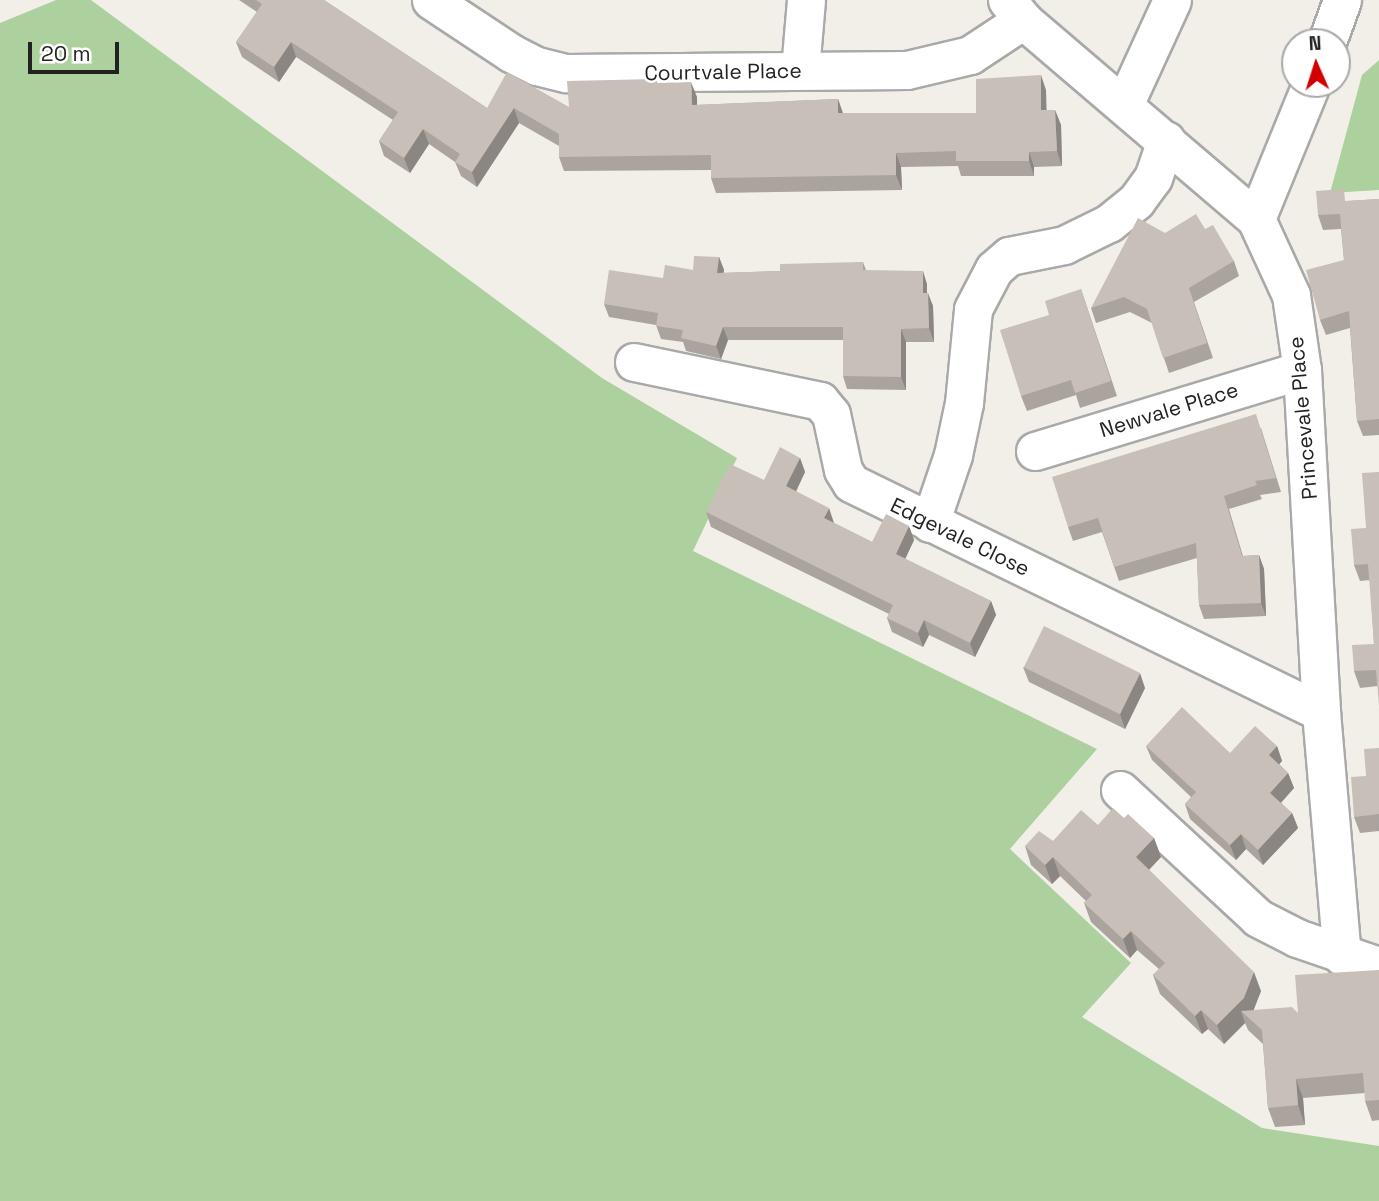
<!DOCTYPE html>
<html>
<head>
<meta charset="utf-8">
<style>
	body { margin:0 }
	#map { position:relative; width:1379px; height:1201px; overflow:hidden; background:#f2efe9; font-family:"Space Grotesk",sans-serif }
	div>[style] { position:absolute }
	.forest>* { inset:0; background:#add19e }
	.roads { filter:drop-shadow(2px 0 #a9a9a9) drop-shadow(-2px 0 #a9a9a9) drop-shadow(0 2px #a9a9a9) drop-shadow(0 -2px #a9a9a9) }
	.minor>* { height:37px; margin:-18.5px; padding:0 18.5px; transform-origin:18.5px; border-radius:18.5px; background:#fff }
	.wall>* { inset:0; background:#aba49e }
	.shaded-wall>* { inset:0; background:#8b8681 }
	.building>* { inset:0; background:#c7bfb8; transform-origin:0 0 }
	span { translate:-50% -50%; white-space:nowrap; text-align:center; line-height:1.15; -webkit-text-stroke:5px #fff; paint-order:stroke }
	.street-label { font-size:21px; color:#222 }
	.north { position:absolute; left:1281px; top:28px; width:70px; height:70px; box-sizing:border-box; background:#fff; border:2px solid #a7a7a7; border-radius:50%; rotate:357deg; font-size:19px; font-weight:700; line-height:28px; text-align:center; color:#222 }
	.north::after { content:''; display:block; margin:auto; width:24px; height:32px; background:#d40000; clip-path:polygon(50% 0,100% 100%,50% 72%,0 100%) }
	.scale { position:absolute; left:28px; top:42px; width:91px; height:32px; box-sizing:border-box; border:4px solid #222; border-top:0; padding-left:9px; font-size:21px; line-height:24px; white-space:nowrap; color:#222; -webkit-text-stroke:5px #fff; paint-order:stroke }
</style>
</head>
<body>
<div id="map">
	<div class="forest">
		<div style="clip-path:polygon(56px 0,91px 0,602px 378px,737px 458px,693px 551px,1097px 749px,1010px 849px,1131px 963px,1082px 1017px,1262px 1128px,1379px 1146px,1379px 1201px,0 1201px,0 23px)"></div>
		<div style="clip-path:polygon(1379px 60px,1379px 190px,1330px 193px,1362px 75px)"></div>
	</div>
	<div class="roads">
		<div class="minor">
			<div style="left:431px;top:0;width:96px;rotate:33.5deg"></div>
			<div style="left:511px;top:53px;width:29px;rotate:27deg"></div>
			<div style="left:537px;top:66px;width:30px;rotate:14deg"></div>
			<div style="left:566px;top:73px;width:341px;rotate:-0.5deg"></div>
			<div style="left:907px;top:70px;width:65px;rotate:-13.4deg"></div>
			<div style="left:970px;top:55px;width:64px;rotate:-33.4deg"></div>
			<div style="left:1007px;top:0;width:26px;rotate:51deg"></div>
			<div style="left:1023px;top:20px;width:306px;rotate:40.5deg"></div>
			<div style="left:1256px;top:219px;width:84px;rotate:65.3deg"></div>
			<div style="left:1291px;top:295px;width:76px;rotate:81.7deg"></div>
			<div style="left:1302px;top:370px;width:343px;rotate:86.8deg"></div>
			<div style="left:1321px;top:712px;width:245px;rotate:85.1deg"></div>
			<div style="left:1327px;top:42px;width:45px;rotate:-70.3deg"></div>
			<div style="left:800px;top:70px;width:70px;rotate:-85.1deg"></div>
			<div style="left:1124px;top:105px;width:115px;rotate:-65.4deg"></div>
			<div style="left:1256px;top:219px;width:146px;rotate:-67.8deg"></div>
			<div style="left:634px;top:362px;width:190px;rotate:11.8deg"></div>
			<div style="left:820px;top:401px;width:17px;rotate:50deg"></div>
			<div style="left:831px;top:414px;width:57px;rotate:77.9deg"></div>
			<div style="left:843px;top:470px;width:15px;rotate:58deg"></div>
			<div style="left:851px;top:483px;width:523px;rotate:25.98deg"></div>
			<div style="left:1035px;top:451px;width:279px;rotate:-16.9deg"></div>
			<div style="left:930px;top:523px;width:72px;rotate:-71.3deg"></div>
			<div style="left:953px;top:455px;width:53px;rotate:-78.1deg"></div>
			<div style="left:964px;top:403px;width:94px;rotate:-84.5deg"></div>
			<div style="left:973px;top:309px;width:45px;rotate:-62.3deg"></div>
			<div style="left:994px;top:269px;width:20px;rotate:-41deg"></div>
			<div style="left:1009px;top:256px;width:56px;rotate:-11.3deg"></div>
			<div style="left:1064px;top:245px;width:50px;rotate:-26.1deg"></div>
			<div style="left:1109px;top:223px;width:35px;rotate:-39deg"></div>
			<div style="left:1136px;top:201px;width:29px;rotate:-54deg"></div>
			<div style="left:1153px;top:178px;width:40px;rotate:-71.1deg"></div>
			<div style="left:1120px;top:790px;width:188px;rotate:42.8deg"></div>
			<div style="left:1258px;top:918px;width:44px;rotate:27.1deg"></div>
			<div style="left:1297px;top:938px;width:87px;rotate:18.9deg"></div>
		</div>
	</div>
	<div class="wall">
		<div style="clip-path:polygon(239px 0,324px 0,487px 108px,569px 107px,656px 79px,657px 83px,697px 97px,697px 105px,838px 99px,843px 113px,976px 113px,1046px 90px,1046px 110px,1055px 110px,1061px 125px,1062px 166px,1034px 167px,1034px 176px,961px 176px,958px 166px,901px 167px,902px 190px,716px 193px,711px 178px,711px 170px,564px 171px,559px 157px,559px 146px,519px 123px,477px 187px,461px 176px,455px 162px,429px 144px,410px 173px,384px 156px,379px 141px,393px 120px,296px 57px,279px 82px,242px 57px,236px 42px,257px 12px)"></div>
		<div style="clip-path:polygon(1379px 199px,1379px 435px,1363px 436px,1357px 421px,1350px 328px,1326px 335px,1320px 320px,1344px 260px,1341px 229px,1323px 230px,1318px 215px,1348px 201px)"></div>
		<div style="clip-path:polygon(1205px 229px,1234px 261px,1239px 276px,1194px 302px,1213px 358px,1169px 373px,1152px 323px,1130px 312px,1096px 323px,1091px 308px,1165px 233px)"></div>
		<div style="clip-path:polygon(719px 257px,724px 270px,723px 273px,780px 271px,863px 262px,866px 270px,927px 284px,927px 293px,933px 306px,934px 342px,906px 342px,906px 390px,847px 389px,843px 376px,843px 340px,728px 340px,721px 359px,686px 351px,683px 342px,661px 339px,656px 325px,609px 317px,604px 304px,663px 278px,693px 270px)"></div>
		<div style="clip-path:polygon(1081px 289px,1117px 396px,1080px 408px,1076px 395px,1027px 411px,1021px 396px,1049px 315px)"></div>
		<div style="clip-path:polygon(1261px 428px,1281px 492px,1260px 495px,1262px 499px,1229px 509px,1243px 556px,1259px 555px,1264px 569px,1266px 616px,1204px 619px,1199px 605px,1197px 558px,1119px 581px,1102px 532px,1073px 541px,1068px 527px)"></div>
		<div style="clip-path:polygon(800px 458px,805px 472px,796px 491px,834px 523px,872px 542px,909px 526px,914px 540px,905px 559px,991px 601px,996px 615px,975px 657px,929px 635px,923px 647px,892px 632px,887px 618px,889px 614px,711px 527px,706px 512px,764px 480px)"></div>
		<div style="clip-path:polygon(1366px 528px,1378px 686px,1360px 688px,1354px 671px,1374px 644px,1370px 580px,1360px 581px,1354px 565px)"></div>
		<div style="clip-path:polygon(1023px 667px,1145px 688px,1125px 729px,1029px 682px)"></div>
		<div style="clip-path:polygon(1146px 746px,1230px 753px,1277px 746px,1282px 761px,1279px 764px,1288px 773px,1294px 788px,1281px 803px,1292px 813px,1298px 828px,1263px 865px,1246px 849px,1236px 860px,1190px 819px,1185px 804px,1191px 797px,1152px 760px)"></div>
		<div style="clip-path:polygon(1379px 748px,1379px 831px,1360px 833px,1354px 817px,1366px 776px)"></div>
		<div style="clip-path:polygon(1124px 818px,1154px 838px,1161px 857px,1149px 870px,1261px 991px,1253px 1010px,1298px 1013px,1379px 970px,1379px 1120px,1372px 1121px,1365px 1101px,1365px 1093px,1303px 1098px,1305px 1125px,1275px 1127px,1268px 1108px,1263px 1044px,1248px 1030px,1245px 1023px,1224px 1044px,1208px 1029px,1202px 1034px,1160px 994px,1153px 975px,1159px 969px,1137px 950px,1130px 958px,1091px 922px,1084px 903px,1086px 901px,1060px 876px,1052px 884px,1031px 865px,1025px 846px,1053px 841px,1098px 825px)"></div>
	</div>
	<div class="shaded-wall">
		<div style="clip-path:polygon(291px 42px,296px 57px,279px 82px,274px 67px)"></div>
		<div style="clip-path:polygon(1041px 75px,1046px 90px,1047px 125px,1041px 110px)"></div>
		<div style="clip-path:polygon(691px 82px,697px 97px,697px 120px,692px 105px)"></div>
		<div style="clip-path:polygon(838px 99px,843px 114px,838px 113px)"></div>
		<div style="clip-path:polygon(514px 108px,519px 123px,477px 187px,472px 172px)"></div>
		<div style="clip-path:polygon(1055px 110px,1061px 125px,1062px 166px,1057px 151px)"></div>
		<div style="clip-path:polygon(423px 129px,429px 144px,410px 173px,404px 158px)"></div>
		<div style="clip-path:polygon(1029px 152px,1034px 167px,1034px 176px,1029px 161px)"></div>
		<div style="clip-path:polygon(896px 153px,901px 167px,902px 190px,896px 175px)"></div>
		<div style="clip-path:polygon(719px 257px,724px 270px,722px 286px,717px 273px)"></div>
		<div style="clip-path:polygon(923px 271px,927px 284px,927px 307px,923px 293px)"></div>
		<div style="clip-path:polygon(928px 293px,933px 306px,934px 342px,929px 328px)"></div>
		<div style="clip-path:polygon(723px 327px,728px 340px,721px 359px,716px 346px)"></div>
		<div style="clip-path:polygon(901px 329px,906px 342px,906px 390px,901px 377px)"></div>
		<div style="clip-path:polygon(800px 458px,805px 472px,792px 500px,786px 486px)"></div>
		<div style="clip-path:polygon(829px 508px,834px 523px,824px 518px)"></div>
		<div style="clip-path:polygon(909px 526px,914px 540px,901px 568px,896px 554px)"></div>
		<div style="clip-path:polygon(1259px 555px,1264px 569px,1266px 616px,1261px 603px)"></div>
		<div style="clip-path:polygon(991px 601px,996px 615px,975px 657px,970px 643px)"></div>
		<div style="clip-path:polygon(924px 620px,929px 635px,923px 647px,918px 633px)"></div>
		<div style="clip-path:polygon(1140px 673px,1145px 688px,1125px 729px,1120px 714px)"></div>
		<div style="clip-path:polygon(1277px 746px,1282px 761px,1274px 770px,1269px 755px)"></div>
		<div style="clip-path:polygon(1288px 773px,1294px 788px,1276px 808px,1270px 793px)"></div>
		<div style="clip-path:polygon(1292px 813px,1298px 828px,1263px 865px,1258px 850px)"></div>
		<div style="clip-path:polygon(1241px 834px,1246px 849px,1236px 860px,1230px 845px)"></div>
		<div style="clip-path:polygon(1154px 838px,1161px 857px,1143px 876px,1136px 857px)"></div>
		<div style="clip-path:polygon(1053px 857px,1060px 876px,1052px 884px,1045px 865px)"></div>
		<div style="clip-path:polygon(1131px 931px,1137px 950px,1130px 958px,1123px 939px)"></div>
		<div style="clip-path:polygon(1254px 972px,1261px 991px,1251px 1017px,1241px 1011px,1245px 1023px,1224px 1044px,1217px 1025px)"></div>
		<div style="clip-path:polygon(1201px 1010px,1208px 1029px,1202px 1034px,1195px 1016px)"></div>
		<div style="clip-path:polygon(1296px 1079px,1303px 1098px,1305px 1125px,1298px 1105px)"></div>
	</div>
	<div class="building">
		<div style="clip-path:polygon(256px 0,324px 0,487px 108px,507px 72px,569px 107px,567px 81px,656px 79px,656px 83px,691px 82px,692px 105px,838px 99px,838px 113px,976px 113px,976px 79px,1041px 75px,1041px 110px,1055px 110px,1057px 151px,1029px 152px,1029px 161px,956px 161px,956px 151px,896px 153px,896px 175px,711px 178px,711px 155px,559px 157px,559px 134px,514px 108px,472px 172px,455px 162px,460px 154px,423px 129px,404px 158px,379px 141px,398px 112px,291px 42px,274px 67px,236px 42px,262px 4px)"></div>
		<div style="clip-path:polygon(1344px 189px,1345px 201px,1379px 199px,1379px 419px,1357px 421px,1349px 311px,1320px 320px,1306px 270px,1344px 260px,1340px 214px,1318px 215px,1316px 191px)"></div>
		<div style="clip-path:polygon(1196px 214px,1205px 229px,1213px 225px,1234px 261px,1189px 288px,1207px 343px,1163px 358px,1147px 309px,1124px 297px,1091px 308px,1138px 218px,1165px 233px)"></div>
		<div style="clip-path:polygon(694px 256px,719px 257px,717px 273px,780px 271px,780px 264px,863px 262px,863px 270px,923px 271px,923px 293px,928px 293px,929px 328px,901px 329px,901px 377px,843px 376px,843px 327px,723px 327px,716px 346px,681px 338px,683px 330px,656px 326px,658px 313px,604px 304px,609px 270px,663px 278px,665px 265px,693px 270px)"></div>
		<div style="clip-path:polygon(1081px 289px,1111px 381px,1075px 393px,1071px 380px,1021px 396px,1000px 330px,1049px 315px,1045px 301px)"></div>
		<div style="clip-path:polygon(1256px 414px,1276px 478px,1255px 481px,1257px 485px,1224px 496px,1242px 556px,1259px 555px,1261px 603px,1199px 605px,1196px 543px,1114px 567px,1098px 518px,1068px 527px,1052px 477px)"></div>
		<div style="clip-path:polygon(780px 447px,800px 458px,786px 486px,829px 508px,824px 518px,872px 542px,886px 514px,909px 526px,896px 554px,991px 601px,970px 643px,924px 620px,918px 633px,887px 618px,893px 605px,706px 512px,730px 464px,764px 480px)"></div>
		<div style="clip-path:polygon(1379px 472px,1379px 706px,1376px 670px,1354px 671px,1352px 645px,1374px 644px,1368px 564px,1354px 565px,1351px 529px,1366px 528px,1362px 473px)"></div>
		<div style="left:1044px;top:626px;width:107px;height:46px;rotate:26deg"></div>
		<div style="clip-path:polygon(1182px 707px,1230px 753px,1255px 726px,1277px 746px,1269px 755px,1288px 773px,1270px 793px,1292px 813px,1258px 850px,1241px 834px,1230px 845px,1185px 804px,1196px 792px,1146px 746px)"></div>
		<div style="clip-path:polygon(1379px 748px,1379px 814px,1354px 817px,1351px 777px,1366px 776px,1364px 749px)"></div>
		<div style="clip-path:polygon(1113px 808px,1124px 818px,1128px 814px,1154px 838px,1136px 857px,1254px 972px,1244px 998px,1217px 1025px,1201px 1010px,1195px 1016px,1153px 975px,1165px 963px,1131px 931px,1123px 939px,1084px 903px,1092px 895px,1053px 857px,1045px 865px,1025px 846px,1039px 831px,1053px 841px,1081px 810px,1098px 825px)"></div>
		<div style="clip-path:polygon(1379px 970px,1379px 1100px,1365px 1101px,1363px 1073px,1296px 1079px,1298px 1105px,1268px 1108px,1262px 1030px,1241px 1011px,1292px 1007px,1298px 1013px,1295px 975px)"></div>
	</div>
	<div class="street-label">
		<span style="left:723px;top:72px;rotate:-1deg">Courtvale Place</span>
		<span style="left:1169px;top:410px;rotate:-17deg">Newvale Place</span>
		<span style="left:1303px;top:418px;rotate:-95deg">Princevale Place</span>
		<span style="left:960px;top:537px;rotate:26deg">Edgevale Close</span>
	</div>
	<div class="north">N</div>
	<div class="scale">20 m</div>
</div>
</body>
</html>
